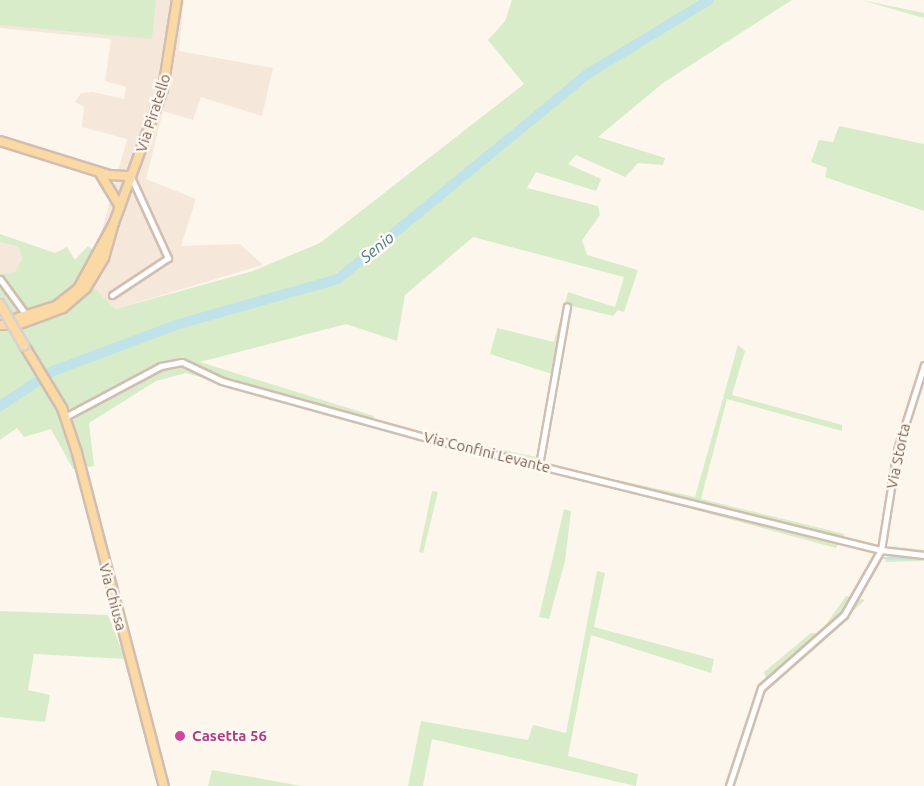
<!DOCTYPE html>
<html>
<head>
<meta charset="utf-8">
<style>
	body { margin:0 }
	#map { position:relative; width:924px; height:786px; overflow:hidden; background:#fdf6ec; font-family:Ubuntu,sans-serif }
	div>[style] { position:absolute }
	.residential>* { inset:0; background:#f5e8da }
	.green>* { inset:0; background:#d8ecc9 }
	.stream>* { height:1.5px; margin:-0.75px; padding:0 0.75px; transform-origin:0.75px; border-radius:0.75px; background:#bfe3e8 }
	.river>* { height:10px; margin:-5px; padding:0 5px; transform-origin:5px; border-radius:5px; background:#bfe3e8 }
	.roads { filter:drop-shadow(2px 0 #d1beb0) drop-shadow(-2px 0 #d1beb0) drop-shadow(0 2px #d1beb0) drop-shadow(0 -2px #d1beb0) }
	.minor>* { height:5px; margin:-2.5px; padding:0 2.5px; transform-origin:2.5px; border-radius:2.5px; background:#fff }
	.primary>* { height:8px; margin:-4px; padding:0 4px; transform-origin:4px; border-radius:4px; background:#fbd9a5 }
	.bridges { filter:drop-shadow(2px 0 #dad1cd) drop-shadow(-2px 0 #dad1cd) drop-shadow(0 2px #dad1cd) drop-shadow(0 -2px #dad1cd) }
	.primary-bridge>* { height:8px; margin:-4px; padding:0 4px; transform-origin:4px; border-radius:4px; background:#fbd9a5 }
	.dots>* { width:16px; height:16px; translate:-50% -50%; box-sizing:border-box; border:3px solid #fffaf3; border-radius:50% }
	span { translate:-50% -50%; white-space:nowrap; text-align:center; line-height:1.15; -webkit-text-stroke:5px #fffaf3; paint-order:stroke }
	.street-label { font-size:15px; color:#7a5c4d }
	.hotel-label { font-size:15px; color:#b23c85; font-weight:700 }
	.left { translate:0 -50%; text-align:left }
	.water-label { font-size:16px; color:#437c86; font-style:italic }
</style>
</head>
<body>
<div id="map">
	<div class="residential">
		<div style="clip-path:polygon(0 0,184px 0,179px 51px,273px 68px,262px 116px,201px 97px,193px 120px,163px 111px,146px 179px,196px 199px,181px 246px,240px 244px,263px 265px,115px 309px,102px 298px,92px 286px,95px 256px,127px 139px,82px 127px,84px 107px,75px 102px,81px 93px,93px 92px,124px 99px,126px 87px,105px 81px,111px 39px,0 28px)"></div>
		<div style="clip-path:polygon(0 242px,19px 247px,22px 259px,15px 273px,0 274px)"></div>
	</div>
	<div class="green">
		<div style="clip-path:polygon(0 0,156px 0,152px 39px,0 25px)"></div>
		<div style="clip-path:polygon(512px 0,792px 0,663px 83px,598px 137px,665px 158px,663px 165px,638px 163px,625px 177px,576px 155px,568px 164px,601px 179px,596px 191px,536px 172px,527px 188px,598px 206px,600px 215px,582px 240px,587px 255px,638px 270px,624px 312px,618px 310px,613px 316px,572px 306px,557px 385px,551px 384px,552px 374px,490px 354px,497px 328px,554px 342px,568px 292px,615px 307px,624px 277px,473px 237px,405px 295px,397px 341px,346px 324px,200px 362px,374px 416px,371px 427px,186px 373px,156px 381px,89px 423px,94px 466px,73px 469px,51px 429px,24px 437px,17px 428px,0 440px,0 274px,15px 272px,22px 259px,19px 247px,0 242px,0 234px,55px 253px,67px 247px,75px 260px,88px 246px,96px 252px,101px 272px,92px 286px,115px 309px,253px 271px,320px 243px,524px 84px,488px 40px,505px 21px)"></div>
		<div style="clip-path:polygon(861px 0,924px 13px,924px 18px)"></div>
		<div style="clip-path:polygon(839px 126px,924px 144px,924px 211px,825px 177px,827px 168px,811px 162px,819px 140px,833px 142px)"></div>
		<div style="clip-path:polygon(738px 345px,745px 351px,732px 395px,842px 425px,842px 431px,727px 399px,701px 499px,845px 534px,836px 548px,614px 488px,617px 480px,695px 497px)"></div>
		<div style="clip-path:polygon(446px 438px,536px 457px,532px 469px,449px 450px)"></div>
		<div style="clip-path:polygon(432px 491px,438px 492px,423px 553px,419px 552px)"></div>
		<div style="clip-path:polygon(564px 509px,571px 511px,565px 561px,549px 619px,539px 617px)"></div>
		<div style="clip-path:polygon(891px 546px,924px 550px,924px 561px,885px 562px)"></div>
		<div style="clip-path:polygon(597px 571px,605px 573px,594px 627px,714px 659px,711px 673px,591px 635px,568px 756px,638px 774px,636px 786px,432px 739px,423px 786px,408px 786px,421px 721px,528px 740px,533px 725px,566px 733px)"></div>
		<div style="clip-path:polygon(846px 596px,865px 600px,769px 689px,764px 672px,811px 633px,820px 633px)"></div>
		<div style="clip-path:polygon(0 611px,108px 615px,125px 659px,34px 654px,28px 690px,50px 695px,45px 722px,0 717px)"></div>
		<div style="clip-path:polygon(212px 770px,302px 786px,208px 786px)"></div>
	</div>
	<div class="stream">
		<div style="left:882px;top:558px;width:42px;rotate:1.4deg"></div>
	</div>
	<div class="river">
		<div style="left:0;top:406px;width:64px;rotate:-33.4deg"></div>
		<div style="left:53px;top:371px;width:134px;rotate:-20.5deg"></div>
		<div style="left:179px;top:324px;width:165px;rotate:-15.8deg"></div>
		<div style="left:338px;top:279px;width:325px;rotate:-39.4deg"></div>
		<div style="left:589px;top:73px;width:140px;rotate:-31.3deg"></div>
	</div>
	<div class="roads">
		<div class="minor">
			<div style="left:0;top:279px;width:46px;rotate:53.9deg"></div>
			<div style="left:112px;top:295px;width:67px;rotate:-33.5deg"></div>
			<div style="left:168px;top:258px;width:89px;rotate:-114.6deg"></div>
			<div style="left:65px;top:417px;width:109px;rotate:-28deg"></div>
			<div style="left:161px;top:366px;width:21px;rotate:-11deg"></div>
			<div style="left:182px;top:362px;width:44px;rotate:25.4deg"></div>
			<div style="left:222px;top:381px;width:205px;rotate:15.5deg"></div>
			<div style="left:420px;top:436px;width:475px;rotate:13.9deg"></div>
			<div style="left:881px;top:550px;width:43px;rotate:6.6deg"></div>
			<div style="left:539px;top:465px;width:161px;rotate:-80deg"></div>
			<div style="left:729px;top:786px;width:103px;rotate:-71.9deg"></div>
			<div style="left:761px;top:688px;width:111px;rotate:-41.3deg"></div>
			<div style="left:844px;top:615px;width:75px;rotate:-60.4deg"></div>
			<div style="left:881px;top:550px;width:101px;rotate:-80.9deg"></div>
			<div style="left:897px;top:450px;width:89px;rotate:-72.4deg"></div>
		</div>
		<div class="primary">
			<div style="left:0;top:141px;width:114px;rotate:17.3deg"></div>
			<div style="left:109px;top:175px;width:22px;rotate:3deg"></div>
			<div style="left:101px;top:175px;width:37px;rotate:59deg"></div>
			<div style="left:114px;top:223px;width:143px;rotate:-69.9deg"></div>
			<div style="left:163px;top:89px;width:90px;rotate:-81.1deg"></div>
			<div style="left:17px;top:318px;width:41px;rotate:-17.1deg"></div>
			<div style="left:56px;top:306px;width:28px;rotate:-38deg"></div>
			<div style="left:78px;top:289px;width:75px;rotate:-61.4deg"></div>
			<div style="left:114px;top:223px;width:36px;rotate:106deg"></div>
			<div style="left:104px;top:258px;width:35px;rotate:121deg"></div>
			<div style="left:86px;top:288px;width:30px;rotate:139deg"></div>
			<div style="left:63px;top:308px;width:46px;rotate:159.6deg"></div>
			<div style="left:0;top:325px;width:5px"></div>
			<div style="left:24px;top:345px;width:74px;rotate:58.9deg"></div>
			<div style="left:62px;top:408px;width:47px;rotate:71.6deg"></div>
			<div style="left:77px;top:453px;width:344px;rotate:75.4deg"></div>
		</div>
	</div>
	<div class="bridges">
		<div class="primary-bridge">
			<div style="left:0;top:304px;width:48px;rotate:59.7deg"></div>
		</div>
	</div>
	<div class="dots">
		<div style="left:180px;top:736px;background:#d1479c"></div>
	</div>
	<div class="street-label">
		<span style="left:153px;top:113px;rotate:-72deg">Via Piratello</span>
		<span style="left:487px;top:452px;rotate:14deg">Via Confini Levante</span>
		<span style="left:898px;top:456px;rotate:-78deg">Via Storta</span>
		<span style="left:113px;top:597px;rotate:75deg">Via Chiusa</span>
	</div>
	<div class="hotel-label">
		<span class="left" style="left:192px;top:736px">Casetta 56</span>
	</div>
	<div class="water-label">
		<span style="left:377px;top:247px;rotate:-39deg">Senio</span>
	</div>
</div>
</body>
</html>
